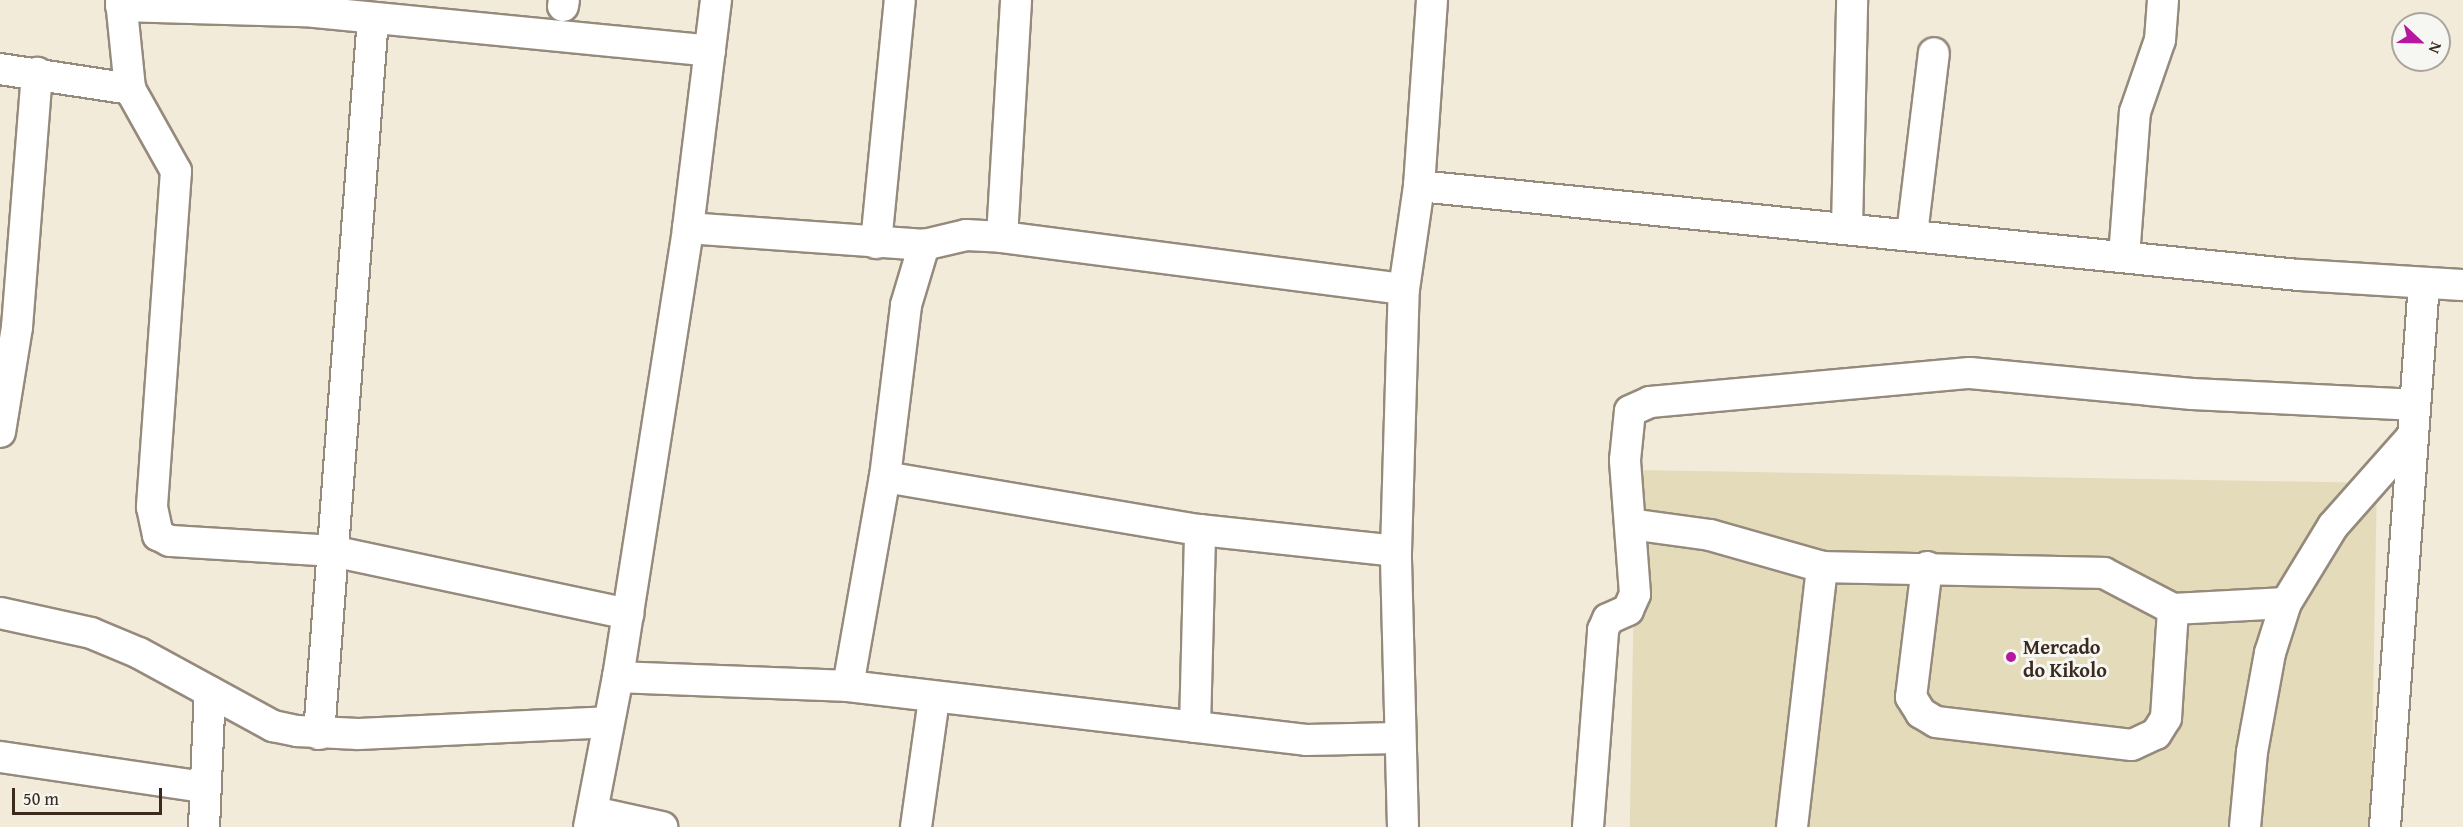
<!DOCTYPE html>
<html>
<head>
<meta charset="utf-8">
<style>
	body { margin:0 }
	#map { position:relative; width:2463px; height:827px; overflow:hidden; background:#f2ebda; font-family:"Gentium Book Plus",serif }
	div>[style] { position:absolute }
	.built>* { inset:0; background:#e4dbba; transform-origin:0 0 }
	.roads { filter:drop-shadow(2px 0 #968a7c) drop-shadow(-2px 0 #968a7c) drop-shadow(0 2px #968a7c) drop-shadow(0 -2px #968a7c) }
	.minor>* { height:30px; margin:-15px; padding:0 15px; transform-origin:15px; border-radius:15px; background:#fff }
	.dots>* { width:16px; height:16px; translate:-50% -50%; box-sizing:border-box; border:3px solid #f6f6f2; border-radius:50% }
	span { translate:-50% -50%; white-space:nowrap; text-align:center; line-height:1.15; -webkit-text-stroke:6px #f6f6f2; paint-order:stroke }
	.poi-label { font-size:20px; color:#3b2a1e; font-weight:700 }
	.left { translate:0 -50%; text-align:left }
	.north { position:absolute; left:2391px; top:12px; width:60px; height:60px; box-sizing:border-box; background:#f6f6f2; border:2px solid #aba49d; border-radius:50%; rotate:112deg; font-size:16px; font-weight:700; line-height:24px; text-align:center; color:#3b2a1e }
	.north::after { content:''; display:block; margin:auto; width:21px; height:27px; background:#b5179e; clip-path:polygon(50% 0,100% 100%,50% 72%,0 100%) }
	.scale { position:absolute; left:12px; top:788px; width:150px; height:27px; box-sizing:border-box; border:3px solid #3b2a1e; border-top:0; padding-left:8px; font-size:18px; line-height:21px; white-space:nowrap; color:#3b2a1e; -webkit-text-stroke:4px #f6f6f2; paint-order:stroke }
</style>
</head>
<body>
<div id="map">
	<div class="built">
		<div style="left:1636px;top:470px;width:741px;height:359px;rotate:1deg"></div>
	</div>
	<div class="roads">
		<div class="minor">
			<div style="left:121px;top:0;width:89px;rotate:84.2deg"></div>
			<div style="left:130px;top:89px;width:94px;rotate:60.7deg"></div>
			<div style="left:176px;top:171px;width:337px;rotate:94.1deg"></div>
			<div style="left:152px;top:507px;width:29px;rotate:78deg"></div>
			<div style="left:158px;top:535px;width:13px;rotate:27deg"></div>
			<div style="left:170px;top:541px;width:162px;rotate:3.5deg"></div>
			<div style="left:332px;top:551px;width:303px;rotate:12deg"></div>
			<div style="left:121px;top:6px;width:184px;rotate:1.6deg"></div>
			<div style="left:305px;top:11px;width:407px;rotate:5.6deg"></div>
			<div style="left:563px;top:6px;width:6px;rotate:-81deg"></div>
			<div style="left:0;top:69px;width:132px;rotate:8.7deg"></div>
			<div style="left:1419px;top:186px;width:884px;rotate:5.78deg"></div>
			<div style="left:2299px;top:275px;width:164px;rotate:3.5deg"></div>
			<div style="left:688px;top:228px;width:237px;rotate:4.1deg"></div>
			<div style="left:1847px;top:228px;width:228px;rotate:-88.7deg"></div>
			<div style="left:1912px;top:234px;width:182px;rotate:-83.1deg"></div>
			<div style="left:1002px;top:237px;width:237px;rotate:-86.6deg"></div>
			<div style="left:876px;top:243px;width:244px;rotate:-84.4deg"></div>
			<div style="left:2124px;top:257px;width:145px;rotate:-85.7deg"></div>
			<div style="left:2135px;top:112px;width:76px;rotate:-70.9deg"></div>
			<div style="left:2160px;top:40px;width:40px;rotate:-85.7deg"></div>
			<div style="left:0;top:432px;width:106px;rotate:-80.8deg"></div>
			<div style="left:17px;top:327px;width:255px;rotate:-85.5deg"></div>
			<div style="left:885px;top:477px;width:319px;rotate:9.6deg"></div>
			<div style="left:1200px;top:530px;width:197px;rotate:6.1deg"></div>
			<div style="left:1630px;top:524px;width:81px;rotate:7.8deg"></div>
			<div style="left:1710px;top:535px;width:116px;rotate:15.9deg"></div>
			<div style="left:1822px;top:567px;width:282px;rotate:1.2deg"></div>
			<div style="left:2104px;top:573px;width:78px;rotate:27.6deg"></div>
			<div style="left:2173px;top:609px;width:113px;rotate:-3deg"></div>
			<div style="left:1927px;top:567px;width:131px;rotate:97deg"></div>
			<div style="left:1911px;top:697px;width:19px;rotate:58deg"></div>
			<div style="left:1921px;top:713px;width:17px;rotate:31deg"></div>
			<div style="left:1936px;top:722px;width:197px;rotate:6.7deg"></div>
			<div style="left:2132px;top:745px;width:26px;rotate:-25deg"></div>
			<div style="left:2156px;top:734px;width:19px;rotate:-58deg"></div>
			<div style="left:2166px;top:718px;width:109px;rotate:-86.3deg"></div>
			<div style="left:0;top:613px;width:93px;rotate:12.4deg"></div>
			<div style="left:91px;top:633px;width:52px;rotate:22.6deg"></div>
			<div style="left:139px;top:653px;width:153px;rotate:28.6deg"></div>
			<div style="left:273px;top:726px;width:25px;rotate:12deg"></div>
			<div style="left:297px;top:731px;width:61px;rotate:2.8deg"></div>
			<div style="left:358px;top:734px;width:250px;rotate:-2.7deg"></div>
			<div style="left:618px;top:677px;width:230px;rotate:2.2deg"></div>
			<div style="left:848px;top:686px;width:461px;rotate:6.7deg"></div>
			<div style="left:1306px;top:740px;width:91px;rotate:-1.3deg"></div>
			<div style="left:848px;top:686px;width:212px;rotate:-80deg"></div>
			<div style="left:885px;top:477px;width:173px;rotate:-83deg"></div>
			<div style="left:906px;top:305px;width:63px;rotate:-73.3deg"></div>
			<div style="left:924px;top:245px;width:43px;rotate:-13.4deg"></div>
			<div style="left:966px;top:235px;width:36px;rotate:3deg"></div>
			<div style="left:1002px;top:237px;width:405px;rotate:7.4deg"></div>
			<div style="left:1195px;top:727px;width:197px;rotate:-88.5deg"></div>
			<div style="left:319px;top:734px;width:718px;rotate:-85.69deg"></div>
			<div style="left:0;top:757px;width:205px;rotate:8.4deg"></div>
			<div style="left:593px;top:812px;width:71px;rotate:12.3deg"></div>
			<div style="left:204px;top:827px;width:135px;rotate:-87.5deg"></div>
			<div style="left:589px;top:827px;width:153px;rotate:-79.1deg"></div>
			<div style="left:618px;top:677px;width:454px;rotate:-81.1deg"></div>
			<div style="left:688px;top:228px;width:230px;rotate:-83deg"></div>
			<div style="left:916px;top:827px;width:129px;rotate:-82deg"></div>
			<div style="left:1403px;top:827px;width:276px;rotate:-91.5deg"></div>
			<div style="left:1396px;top:551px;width:262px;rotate:-88.3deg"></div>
			<div style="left:1404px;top:289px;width:104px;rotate:-81.7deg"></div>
			<div style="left:1419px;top:186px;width:186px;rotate:-86deg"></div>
			<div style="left:1588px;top:827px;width:198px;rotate:-85.6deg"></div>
			<div style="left:1603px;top:630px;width:12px;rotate:-66deg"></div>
			<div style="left:1608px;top:619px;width:22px;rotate:-24deg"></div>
			<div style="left:1628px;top:610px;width:17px;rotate:-66deg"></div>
			<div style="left:1635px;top:594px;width:134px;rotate:-94.3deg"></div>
			<div style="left:1625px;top:460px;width:49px;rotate:-84.2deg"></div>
			<div style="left:1630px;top:411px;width:22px;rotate:-24deg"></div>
			<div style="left:1650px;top:402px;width:321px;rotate:-5.2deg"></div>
			<div style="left:1970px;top:373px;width:223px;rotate:5.4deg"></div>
			<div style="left:2192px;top:394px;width:221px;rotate:2.8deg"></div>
			<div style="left:1792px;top:827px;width:262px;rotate:-83.4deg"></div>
			<div style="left:2245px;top:827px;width:75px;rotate:-84.7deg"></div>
			<div style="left:2252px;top:752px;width:101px;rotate:-79.7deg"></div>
			<div style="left:2270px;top:653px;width:52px;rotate:-72.3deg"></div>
			<div style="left:2286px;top:603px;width:90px;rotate:-58.6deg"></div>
			<div style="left:2333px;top:526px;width:116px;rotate:-48.5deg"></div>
			<div style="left:2385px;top:827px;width:545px;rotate:-85.9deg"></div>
		</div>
	</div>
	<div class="dots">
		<div style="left:2011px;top:657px;background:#b5179e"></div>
	</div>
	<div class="poi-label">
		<span class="left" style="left:2023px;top:658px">Mercado<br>do Kikolo</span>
	</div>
	<div class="north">N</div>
	<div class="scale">50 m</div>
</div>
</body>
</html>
